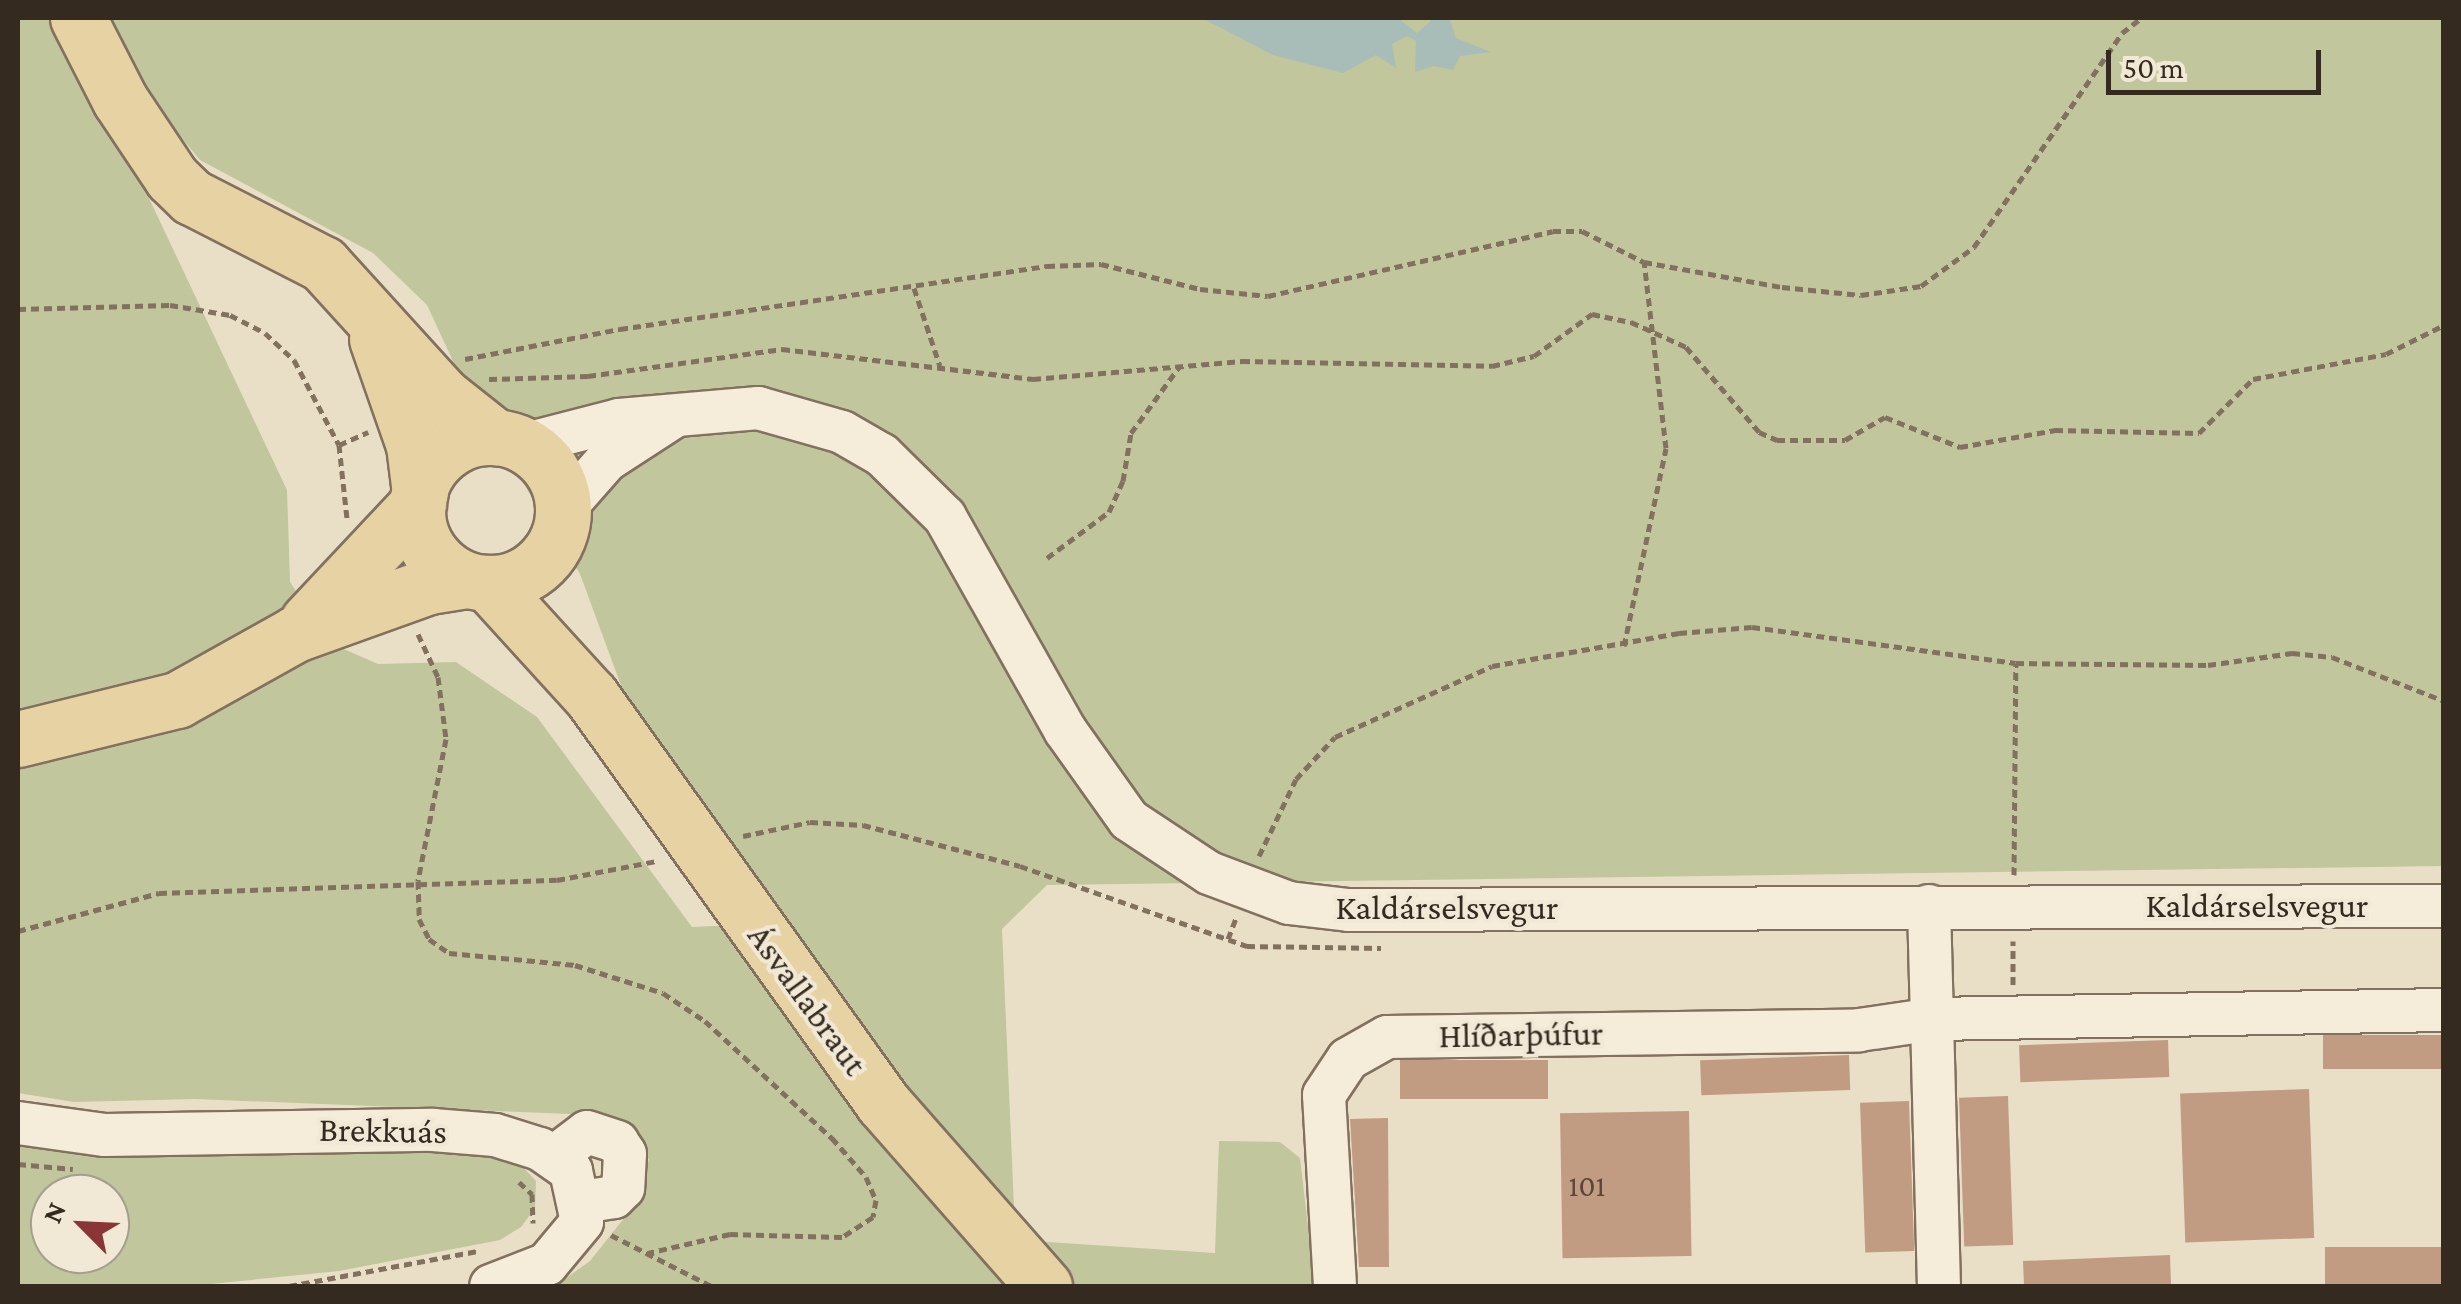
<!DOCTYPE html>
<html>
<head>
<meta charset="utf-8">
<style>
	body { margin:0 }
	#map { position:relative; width:2461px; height:1304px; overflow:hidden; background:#e9dfc7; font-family:"Crimson Pro",serif }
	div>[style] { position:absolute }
	.green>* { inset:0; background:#c1c69c }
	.water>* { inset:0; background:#a8bdb7 }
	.building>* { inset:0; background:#c29c82; transform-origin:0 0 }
	.path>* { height:5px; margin-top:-2.5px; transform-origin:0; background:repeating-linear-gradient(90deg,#82715f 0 8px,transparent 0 13px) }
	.roads { filter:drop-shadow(2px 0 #82715f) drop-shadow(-2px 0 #82715f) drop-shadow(0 2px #82715f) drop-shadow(0 -2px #82715f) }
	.minor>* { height:42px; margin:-21px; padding:0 21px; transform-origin:21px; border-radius:21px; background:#f5ecd9 }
	.major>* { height:55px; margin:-27.5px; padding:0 27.5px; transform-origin:27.5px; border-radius:27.5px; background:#e7d2a4 }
	.major>.ring { margin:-27.5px; padding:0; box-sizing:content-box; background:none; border:55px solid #e7d2a4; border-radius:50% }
	span { translate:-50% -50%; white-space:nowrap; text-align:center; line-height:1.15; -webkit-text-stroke:8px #f1e9d6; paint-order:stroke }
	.number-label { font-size:30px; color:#584638 }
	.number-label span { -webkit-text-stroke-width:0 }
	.street-label { font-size:35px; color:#342a20 }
	.frame { position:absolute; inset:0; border:20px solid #342a20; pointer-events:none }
	.north { position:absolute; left:30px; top:1174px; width:100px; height:100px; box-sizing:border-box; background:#f1e9d6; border:2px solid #a59d8d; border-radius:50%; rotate:294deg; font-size:28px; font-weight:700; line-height:40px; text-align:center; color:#342a20 }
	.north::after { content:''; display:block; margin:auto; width:35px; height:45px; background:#8a3637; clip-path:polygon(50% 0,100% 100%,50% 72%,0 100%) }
	.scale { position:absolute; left:2106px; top:50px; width:215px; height:45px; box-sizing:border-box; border:5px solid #342a20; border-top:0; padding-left:12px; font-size:30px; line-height:35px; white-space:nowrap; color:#342a20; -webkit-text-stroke:8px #f1e9d6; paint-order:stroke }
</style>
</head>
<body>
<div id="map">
	<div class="green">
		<div style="clip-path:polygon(18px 18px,61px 18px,76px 44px,287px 490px,290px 582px,330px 643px,378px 664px,456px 662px,537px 717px,692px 927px,780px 923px,633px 718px,580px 574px,470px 398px,427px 305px,373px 253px,200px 160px,160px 112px,104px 18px,2443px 18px,2443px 866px,1047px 885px,1002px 929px,1015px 1230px,1032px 1241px,1215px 1253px,1219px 1141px,1280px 1142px,1300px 1158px,1315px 1286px,555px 1286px,590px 1261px,636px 1203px,649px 1159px,570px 1114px,195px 1099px,74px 1102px,18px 1093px)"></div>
		<div style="clip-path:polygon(evenodd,18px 1135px,433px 1146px,519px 1163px,536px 1181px,535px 1208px,521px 1227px,500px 1240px,339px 1271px,191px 1286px,18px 1286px,18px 1135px,50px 1194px,110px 1194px,110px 1254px,50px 1254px,50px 1194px)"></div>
	</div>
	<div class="water">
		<div style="clip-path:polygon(1202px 18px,1398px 18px,1417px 33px,1434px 18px,1449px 18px,1456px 38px,1491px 52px,1460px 56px,1453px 70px,1434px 66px,1415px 72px,1416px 41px,1407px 36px,1392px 44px,1396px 68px,1376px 55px,1343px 73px,1273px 55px)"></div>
	</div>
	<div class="building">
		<div style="left:2444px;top:1035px;width:34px;height:121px;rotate:90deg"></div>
		<div style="left:2168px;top:1040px;width:37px;height:149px;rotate:88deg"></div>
		<div style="left:1849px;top:1055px;width:35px;height:149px;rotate:88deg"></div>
		<div style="left:1548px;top:1060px;width:39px;height:148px;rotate:90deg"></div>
		<div style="left:2309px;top:1089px;width:149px;height:129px;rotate:88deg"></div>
		<div style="left:2008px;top:1096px;width:149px;height:49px;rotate:88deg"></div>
		<div style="left:1909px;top:1101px;width:150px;height:49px;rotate:88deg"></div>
		<div style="left:1689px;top:1111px;width:145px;height:129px;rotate:89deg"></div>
		<div style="clip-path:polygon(1388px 1118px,1389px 1267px,1359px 1267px,1350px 1119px)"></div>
		<div style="left:2444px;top:1247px;width:39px;height:119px;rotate:90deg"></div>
		<div style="clip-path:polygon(2170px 1255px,2171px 1286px,2024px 1286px,2023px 1261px)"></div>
	</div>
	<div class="path">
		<div style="left:914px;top:288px;width:82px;rotate:71.6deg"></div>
		<div style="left:18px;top:309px;width:152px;rotate:-1.5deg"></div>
		<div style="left:170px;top:305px;width:61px;rotate:9.5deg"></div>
		<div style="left:230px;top:315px;width:39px;rotate:27deg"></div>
		<div style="left:265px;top:333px;width:40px;rotate:43deg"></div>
		<div style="left:294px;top:360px;width:96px;rotate:62.1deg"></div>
		<div style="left:339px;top:445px;width:74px;rotate:83.8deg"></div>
		<div style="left:465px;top:359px;width:158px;rotate:-11deg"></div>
		<div style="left:620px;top:329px;width:432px;rotate:-8.4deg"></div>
		<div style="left:1047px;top:266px;width:54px;rotate:-2.1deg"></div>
		<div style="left:1101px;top:264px;width:102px;rotate:14.2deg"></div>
		<div style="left:1200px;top:289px;width:68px;rotate:5.9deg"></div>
		<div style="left:1268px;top:296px;width:292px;rotate:-12.8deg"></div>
		<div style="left:1553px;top:231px;width:29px"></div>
		<div style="left:1582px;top:231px;width:69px;rotate:26.6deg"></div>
		<div style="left:1644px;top:262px;width:140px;rotate:10.3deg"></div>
		<div style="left:1782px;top:287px;width:79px;rotate:5.8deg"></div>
		<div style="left:1861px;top:295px;width:61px;rotate:-8.5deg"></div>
		<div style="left:1921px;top:286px;width:66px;rotate:-36.3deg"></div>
		<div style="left:1974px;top:247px;width:260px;rotate:-55.3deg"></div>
		<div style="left:2122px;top:33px;width:24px;rotate:-38deg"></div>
		<div style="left:489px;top:379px;width:99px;rotate:-1.7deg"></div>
		<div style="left:588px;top:376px;width:196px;rotate:-7.9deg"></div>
		<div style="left:782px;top:349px;width:253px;rotate:6.8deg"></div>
		<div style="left:1033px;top:379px;width:210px;rotate:-4.9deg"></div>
		<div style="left:1242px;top:361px;width:250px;rotate:1.1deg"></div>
		<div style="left:1492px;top:366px;width:43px;rotate:-13.4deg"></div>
		<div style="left:1534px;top:356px;width:72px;rotate:-35.9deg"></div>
		<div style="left:1592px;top:314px;width:40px;rotate:12deg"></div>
		<div style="left:1631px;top:322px;width:60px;rotate:24.4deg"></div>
		<div style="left:1686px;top:347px;width:112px;rotate:49.3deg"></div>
		<div style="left:1759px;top:432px;width:20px;rotate:24deg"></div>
		<div style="left:1777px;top:440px;width:68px"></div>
		<div style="left:1845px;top:440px;width:46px;rotate:-29.9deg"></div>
		<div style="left:1885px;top:417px;width:81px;rotate:21.8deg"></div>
		<div style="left:1960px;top:447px;width:97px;rotate:-10.1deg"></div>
		<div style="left:2055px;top:430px;width:144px;rotate:1.2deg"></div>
		<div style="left:2199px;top:433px;width:76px;rotate:-45deg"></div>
		<div style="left:2253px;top:379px;width:135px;rotate:-10.6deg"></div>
		<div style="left:2386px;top:354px;width:65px;rotate:-26.6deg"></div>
		<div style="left:339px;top:445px;width:32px;rotate:-24deg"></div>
		<div style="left:1047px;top:558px;width:77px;rotate:-36.6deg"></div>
		<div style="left:1109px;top:512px;width:34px;rotate:-66deg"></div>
		<div style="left:1123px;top:481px;width:49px;rotate:-80.5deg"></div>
		<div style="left:1131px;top:433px;width:82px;rotate:-54deg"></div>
		<div style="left:418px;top:634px;width:47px;rotate:65.1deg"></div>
		<div style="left:438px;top:677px;width:63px;rotate:82.6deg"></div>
		<div style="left:446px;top:739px;width:145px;rotate:101.2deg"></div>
		<div style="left:418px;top:881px;width:38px;rotate:88deg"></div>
		<div style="left:419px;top:919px;width:22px;rotate:63deg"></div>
		<div style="left:429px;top:939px;width:24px;rotate:35deg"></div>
		<div style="left:449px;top:953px;width:127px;rotate:5.4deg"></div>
		<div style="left:575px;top:965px;width:92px;rotate:17.7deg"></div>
		<div style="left:663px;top:993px;width:50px;rotate:33.7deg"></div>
		<div style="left:705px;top:1021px;width:173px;rotate:42.7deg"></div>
		<div style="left:832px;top:1138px;width:52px;rotate:48.9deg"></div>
		<div style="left:866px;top:1177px;width:25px;rotate:67deg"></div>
		<div style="left:876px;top:1200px;width:17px;rotate:100deg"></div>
		<div style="left:873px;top:1217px;width:37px;rotate:147deg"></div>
		<div style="left:842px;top:1237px;width:112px;rotate:-178.5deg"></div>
		<div style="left:730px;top:1234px;width:84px;rotate:167deg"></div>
		<div style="left:1624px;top:646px;width:202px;rotate:-78deg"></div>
		<div style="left:1666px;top:448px;width:187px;rotate:-96.7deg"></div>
		<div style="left:743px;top:836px;width:68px;rotate:-11.8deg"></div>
		<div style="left:810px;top:822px;width:53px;rotate:3.2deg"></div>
		<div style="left:863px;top:825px;width:162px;rotate:14.6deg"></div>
		<div style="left:1020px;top:866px;width:241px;rotate:19.4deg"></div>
		<div style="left:1247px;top:946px;width:134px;rotate:0.9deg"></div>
		<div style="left:1259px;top:856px;width:85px;rotate:-64.3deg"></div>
		<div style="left:1296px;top:779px;width:57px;rotate:-47.1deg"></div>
		<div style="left:1335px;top:737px;width:172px;rotate:-24.3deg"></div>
		<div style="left:1492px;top:666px;width:190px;rotate:-10deg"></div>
		<div style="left:1679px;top:633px;width:73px;rotate:-4.7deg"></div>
		<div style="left:1752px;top:627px;width:266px;rotate:7.8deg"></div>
		<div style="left:2016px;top:663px;width:192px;rotate:0.6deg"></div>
		<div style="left:2208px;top:665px;width:85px;rotate:-8.1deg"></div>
		<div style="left:2292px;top:653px;width:40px;rotate:5.7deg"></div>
		<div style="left:2332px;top:657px;width:120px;rotate:21.4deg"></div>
		<div style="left:2014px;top:875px;width:212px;rotate:-89.5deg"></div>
		<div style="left:18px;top:931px;width:146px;rotate:-15.1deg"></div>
		<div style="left:159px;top:893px;width:398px;rotate:-1.9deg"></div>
		<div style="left:557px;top:880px;width:102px;rotate:-10.8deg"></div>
		<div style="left:1228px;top:939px;width:22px;rotate:-69deg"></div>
		<div style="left:2013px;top:985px;width:44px;rotate:-90deg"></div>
		<div style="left:18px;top:1164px;width:55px;rotate:5.2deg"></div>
		<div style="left:519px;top:1182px;width:18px;rotate:43deg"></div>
		<div style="left:532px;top:1194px;width:29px;rotate:88deg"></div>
		<div style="left:611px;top:1235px;width:112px;rotate:27deg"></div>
		<div style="left:289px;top:1286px;width:192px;rotate:-10.5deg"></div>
	</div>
	<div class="roads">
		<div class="minor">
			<div style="left:522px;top:445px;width:100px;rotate:-14.5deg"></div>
			<div style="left:619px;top:420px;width:140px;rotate:-4.9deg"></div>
			<div style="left:758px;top:408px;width:87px;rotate:15.9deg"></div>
			<div style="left:842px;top:432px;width:46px;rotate:29.9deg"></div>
			<div style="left:882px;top:455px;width:88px;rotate:44.5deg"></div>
			<div style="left:945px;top:517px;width:244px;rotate:60.6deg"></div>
			<div style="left:1065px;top:730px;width:110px;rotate:54.6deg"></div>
			<div style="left:1129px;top:820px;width:96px;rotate:33.5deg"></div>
			<div style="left:1209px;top:873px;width:85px;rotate:20.6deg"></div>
			<div style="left:1289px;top:903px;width:60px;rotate:6.7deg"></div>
			<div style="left:1349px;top:910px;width:1095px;rotate:-0.21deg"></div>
			<div style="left:563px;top:510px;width:67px;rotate:-48.7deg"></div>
			<div style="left:607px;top:460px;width:77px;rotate:-32.9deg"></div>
			<div style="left:1929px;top:906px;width:380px;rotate:88.5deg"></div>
			<div style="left:18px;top:1123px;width:88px;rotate:7.9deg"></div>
			<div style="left:105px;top:1135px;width:328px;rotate:-0.9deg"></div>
			<div style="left:433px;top:1130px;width:62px;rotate:4.6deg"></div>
			<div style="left:495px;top:1135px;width:47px;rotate:17.3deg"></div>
			<div style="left:540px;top:1149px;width:38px;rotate:35deg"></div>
			<div style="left:571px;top:1171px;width:52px;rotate:77.8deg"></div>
			<div style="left:582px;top:1222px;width:55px;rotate:129.8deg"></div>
			<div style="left:547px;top:1264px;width:60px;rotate:158.6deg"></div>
			<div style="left:554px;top:1157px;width:41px;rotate:-37.1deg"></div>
			<div style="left:587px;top:1132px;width:32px;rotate:18deg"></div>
			<div style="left:617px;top:1142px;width:14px;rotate:56deg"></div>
			<div style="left:625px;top:1154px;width:34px;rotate:93deg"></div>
			<div style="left:623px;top:1188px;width:13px;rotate:135deg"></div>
			<div style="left:614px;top:1197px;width:32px;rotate:171deg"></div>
			<div style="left:1335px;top:1286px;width:191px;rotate:-93.3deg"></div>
			<div style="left:1324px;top:1095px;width:43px;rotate:-56.3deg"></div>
			<div style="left:1348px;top:1059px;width:45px;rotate:-29.4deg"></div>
			<div style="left:1387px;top:1037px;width:472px;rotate:-0.8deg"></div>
			<div style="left:1859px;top:1030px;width:76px;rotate:-8.3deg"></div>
			<div style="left:1934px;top:1019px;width:510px;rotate:-1.01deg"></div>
		</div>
		<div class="major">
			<div style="left:78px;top:18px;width:92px;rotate:62.9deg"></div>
			<div style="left:120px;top:100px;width:94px;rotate:56.3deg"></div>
			<div style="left:172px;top:178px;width:28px;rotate:44deg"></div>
			<div style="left:192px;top:197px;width:147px;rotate:27.1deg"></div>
			<div style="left:323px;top:264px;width:177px;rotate:47.7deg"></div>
			<div style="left:442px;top:395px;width:68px;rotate:38.4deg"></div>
			<div style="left:377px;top:339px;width:112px;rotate:70.8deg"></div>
			<div style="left:414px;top:445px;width:48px;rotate:82.9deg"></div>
			<div class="ring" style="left:417px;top:437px;width:91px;height:91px"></div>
			<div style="left:488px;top:583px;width:153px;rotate:47.7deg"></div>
			<div style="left:591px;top:696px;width:501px;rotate:54.34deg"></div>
			<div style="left:883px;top:1103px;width:244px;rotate:48.7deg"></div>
			<div style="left:308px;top:621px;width:161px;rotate:-46.8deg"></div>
			<div style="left:18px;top:739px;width:164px;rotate:-13.8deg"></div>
			<div style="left:177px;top:700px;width:135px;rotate:-29.2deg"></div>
			<div style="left:295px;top:634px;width:142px;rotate:-19.7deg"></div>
			<div style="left:429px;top:586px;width:38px;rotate:-9deg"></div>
		</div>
	</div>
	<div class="number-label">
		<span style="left:1587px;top:1186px">101</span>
	</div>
	<div class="street-label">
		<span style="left:2257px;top:906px">Kaldárselsvegur</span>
		<span style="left:1447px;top:908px">Kaldárselsvegur</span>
		<span style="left:807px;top:1000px;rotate:54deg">Ásvallabraut</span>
		<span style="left:1521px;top:1035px;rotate:-1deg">Hlíðarþúfur</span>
		<span style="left:383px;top:1131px;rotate:1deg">Brekkuás</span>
	</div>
	<div class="frame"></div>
	<div class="north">N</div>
	<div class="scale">50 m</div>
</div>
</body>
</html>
